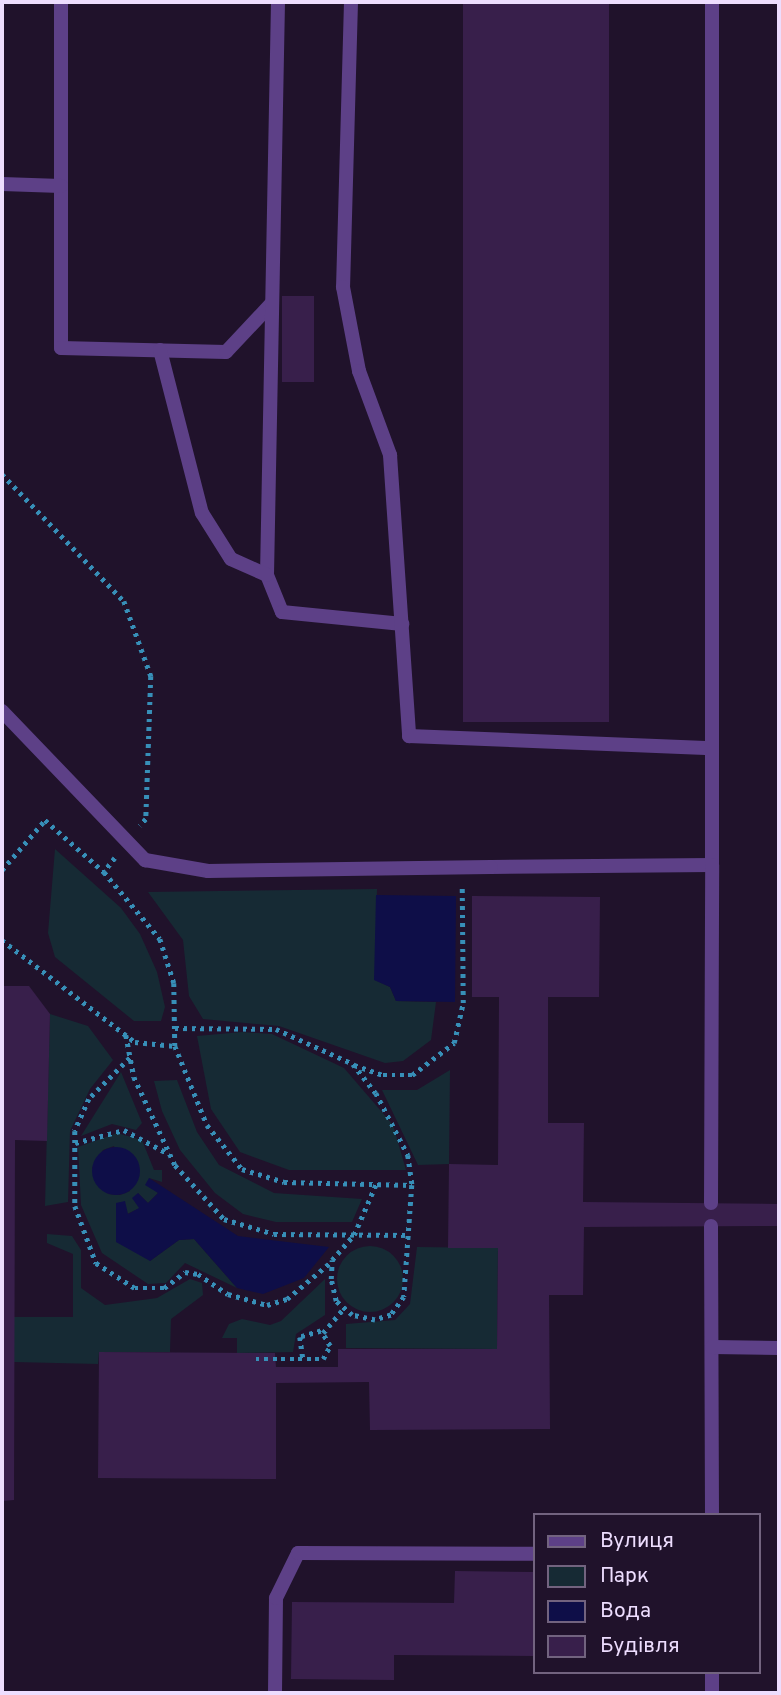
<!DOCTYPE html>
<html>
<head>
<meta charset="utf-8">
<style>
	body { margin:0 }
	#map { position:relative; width:781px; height:1695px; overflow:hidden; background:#20122b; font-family:Overpass,sans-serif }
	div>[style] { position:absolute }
	.green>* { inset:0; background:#162a34 }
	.round { border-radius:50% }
	.water>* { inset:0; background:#0e0e48 }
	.building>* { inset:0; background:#381f4b; transform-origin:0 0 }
	.path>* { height:4.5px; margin-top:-2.25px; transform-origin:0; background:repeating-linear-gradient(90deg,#378fb8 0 3.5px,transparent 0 8.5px) }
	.lane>* { height:14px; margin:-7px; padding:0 7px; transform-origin:7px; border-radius:7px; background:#5d4087 }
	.street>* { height:14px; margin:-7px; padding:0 7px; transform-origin:7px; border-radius:7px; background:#5d4087 }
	span { translate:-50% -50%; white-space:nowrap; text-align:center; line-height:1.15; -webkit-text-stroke:5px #20122b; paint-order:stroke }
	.frame { position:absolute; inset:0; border:4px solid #edddfe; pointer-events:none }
	.legend { position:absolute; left:533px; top:1513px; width:228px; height:161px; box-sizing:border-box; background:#20122b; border:2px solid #72637f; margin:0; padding:9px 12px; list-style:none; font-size:21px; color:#edddfe }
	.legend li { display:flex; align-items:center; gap:14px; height:35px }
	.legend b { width:35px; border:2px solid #72637f }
</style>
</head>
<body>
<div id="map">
	<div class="green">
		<div style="clip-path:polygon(55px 849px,121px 908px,140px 934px,157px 972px,165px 1007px,161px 1021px,134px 1021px,55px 957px,48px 933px)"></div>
		<div style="clip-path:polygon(377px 889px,375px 980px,390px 987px,396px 1001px,436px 1002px,431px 1040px,403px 1061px,385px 1063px,279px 1026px,203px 1019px,189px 996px,183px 940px,148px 892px)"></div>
		<div style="clip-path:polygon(50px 1014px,88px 1026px,113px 1060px,90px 1089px,70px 1131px,68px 1202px,45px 1206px)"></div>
		<div style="clip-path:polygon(242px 1032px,272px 1034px,344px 1068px,393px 1125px,406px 1170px,289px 1170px,240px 1152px,211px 1109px,197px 1036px)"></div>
		<div style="clip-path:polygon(450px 1070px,449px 1164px,418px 1165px,382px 1090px,417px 1090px)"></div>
		<div style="clip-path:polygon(121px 1072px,142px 1123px,136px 1130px,112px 1124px,81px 1136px)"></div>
		<div style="clip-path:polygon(177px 1080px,197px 1132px,219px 1165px,274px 1193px,362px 1199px,352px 1222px,276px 1222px,243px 1214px,215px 1193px,180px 1150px,162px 1111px,154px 1081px)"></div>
		<div style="clip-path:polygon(evenodd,117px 1133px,142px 1140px,154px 1170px,162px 1170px,162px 1182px,149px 1178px,158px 1193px,148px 1203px,138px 1193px,140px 1208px,127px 1214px,116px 1203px,150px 1261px,179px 1240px,194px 1239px,237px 1288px,185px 1263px,166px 1283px,148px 1284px,102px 1253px,81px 1205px,78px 1147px,117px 1133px,114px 1146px,130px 1191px,120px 1195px,108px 1194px,92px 1168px,103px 1150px,114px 1146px)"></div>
		<div style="clip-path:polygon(47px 1234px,72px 1236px,81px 1250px,81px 1288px,105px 1305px,157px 1298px,190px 1279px,202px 1283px,203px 1295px,171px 1319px,170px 1352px,99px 1352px,98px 1364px,14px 1362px,13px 1317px,73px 1317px,73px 1254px,47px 1243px)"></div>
		<div class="round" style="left:337px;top:1246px;width:66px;height:66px"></div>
		<div style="clip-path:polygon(417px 1247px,498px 1248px,497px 1349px,346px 1348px,346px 1324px,395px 1320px,410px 1304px)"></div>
		<div style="clip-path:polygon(325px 1279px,325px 1315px,296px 1334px,293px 1352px,237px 1353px,237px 1338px,222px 1338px,229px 1324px,242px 1319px,270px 1325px,281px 1321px)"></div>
	</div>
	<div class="water">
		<div style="clip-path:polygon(376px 895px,456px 896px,455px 1002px,396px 1001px,390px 987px,374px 980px)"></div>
		<div class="round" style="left:92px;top:1147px;width:48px;height:48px"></div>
		<div style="clip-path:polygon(149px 1178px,238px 1236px,329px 1247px,304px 1278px,263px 1294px,237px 1288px,194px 1239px,179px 1240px,150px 1261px,116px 1242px,116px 1203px,125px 1201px,128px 1214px,139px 1208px,132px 1198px,138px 1193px,148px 1203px,158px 1193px,145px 1185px)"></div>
	</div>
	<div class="building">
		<div style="left:463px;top:2px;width:146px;height:720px"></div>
		<div style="left:282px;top:296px;width:32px;height:86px"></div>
		<div style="clip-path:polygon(472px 896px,600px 897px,599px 997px,548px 997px,548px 1123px,584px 1123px,583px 1202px,779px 1204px,779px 1226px,584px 1227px,583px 1295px,549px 1295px,550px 1429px,370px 1430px,369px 1382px,276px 1383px,276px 1479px,98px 1478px,99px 1352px,275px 1353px,276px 1367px,338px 1367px,338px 1349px,497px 1349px,498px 1248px,448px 1248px,449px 1164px,498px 1165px,499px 997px,472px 997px)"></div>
		<div style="clip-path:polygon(2px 986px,29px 986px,50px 1014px,47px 1141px,15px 1140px,14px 1500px,2px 1501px)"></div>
		<div style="clip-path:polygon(455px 1571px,534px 1572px,534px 1656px,394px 1655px,394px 1680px,291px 1679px,292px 1602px,454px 1603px)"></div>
	</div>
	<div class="path">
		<div style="left:2px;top:474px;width:176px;rotate:46.2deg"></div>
		<div style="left:124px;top:601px;width:80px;rotate:70.2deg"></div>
		<div style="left:151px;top:676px;width:143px;rotate:92deg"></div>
		<div style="left:146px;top:819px;width:9px;rotate:131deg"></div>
		<div style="left:115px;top:858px;width:18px;rotate:128deg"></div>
		<div style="left:104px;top:872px;width:87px;rotate:50.1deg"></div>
		<div style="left:160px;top:939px;width:46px;rotate:72.3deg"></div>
		<div style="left:174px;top:983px;width:63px;rotate:89.1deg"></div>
		<div style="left:175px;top:1046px;width:85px;rotate:67.9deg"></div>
		<div style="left:207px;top:1125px;width:56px;rotate:51.5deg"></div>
		<div style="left:242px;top:1169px;width:44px;rotate:17.2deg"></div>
		<div style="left:284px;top:1182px;width:128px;rotate:1.3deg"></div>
		<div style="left:2px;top:870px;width:66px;rotate:-49.3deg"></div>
		<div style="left:45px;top:820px;width:79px;rotate:41.4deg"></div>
		<div style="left:2px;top:940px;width:168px;rotate:37.5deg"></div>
		<div style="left:135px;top:1042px;width:40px;rotate:5.7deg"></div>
		<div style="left:175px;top:1028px;width:101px;rotate:0.6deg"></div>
		<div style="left:276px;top:1029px;width:85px;rotate:24.4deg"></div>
		<div style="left:353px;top:1064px;width:37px;rotate:52deg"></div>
		<div style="left:376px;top:1093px;width:70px;rotate:62.7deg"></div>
		<div style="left:408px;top:1155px;width:30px;rotate:82deg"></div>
		<div style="left:412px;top:1185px;width:112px;rotate:94.1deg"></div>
		<div style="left:404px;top:1297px;width:22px;rotate:126deg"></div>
		<div style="left:391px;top:1315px;width:17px;rotate:163deg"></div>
		<div style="left:375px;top:1320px;width:24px;rotate:-168deg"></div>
		<div style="left:352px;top:1315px;width:21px;rotate:-139deg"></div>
		<div style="left:336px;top:1301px;width:23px;rotate:-103deg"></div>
		<div style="left:331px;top:1279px;width:19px;rotate:-87deg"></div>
		<div style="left:332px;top:1260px;width:33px;rotate:-49deg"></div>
		<div style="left:354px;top:1235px;width:56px;rotate:-66.7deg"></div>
		<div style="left:126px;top:1035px;width:43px;rotate:79.2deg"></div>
		<div style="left:134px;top:1077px;width:97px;rotate:65deg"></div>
		<div style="left:175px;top:1165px;width:73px;rotate:47.8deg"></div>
		<div style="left:224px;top:1219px;width:52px;rotate:16.7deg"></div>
		<div style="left:274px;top:1234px;width:136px;rotate:0.4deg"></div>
		<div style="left:130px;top:1058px;width:58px;rotate:135deg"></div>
		<div style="left:89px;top:1099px;width:35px;rotate:114deg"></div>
		<div style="left:75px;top:1131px;width:75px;rotate:90deg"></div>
		<div style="left:75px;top:1206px;width:61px;rotate:69.8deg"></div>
		<div style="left:96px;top:1263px;width:46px;rotate:32.7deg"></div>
		<div style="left:135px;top:1288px;width:29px"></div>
		<div style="left:164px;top:1288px;width:26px;rotate:-37deg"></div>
		<div style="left:185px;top:1272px;width:13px;rotate:9deg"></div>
		<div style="left:198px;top:1274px;width:36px;rotate:34deg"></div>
		<div style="left:228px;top:1294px;width:41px;rotate:15.8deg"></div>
		<div style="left:267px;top:1305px;width:21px;rotate:-17deg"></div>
		<div style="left:287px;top:1299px;width:57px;rotate:-40.1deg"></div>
		<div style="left:354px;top:1065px;width:31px;rotate:19deg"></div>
		<div style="left:383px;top:1075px;width:29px"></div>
		<div style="left:412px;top:1075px;width:53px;rotate:-37.3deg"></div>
		<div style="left:454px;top:1043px;width:41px;rotate:-77.3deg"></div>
		<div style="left:463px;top:1003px;width:117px;rotate:-90.5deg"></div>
		<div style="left:75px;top:1143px;width:51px;rotate:-14.9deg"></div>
		<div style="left:124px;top:1130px;width:51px;rotate:28.1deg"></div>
		<div style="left:323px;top:1333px;width:33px;rotate:-50deg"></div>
		<div style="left:256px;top:1359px;width:67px"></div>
		<div style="left:323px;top:1359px;width:15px;rotate:-62deg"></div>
		<div style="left:330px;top:1346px;width:17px;rotate:-121deg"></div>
		<div style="left:321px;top:1331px;width:22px;rotate:164deg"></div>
		<div style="left:300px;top:1337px;width:22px;rotate:82deg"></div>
	</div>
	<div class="lane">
		<div style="left:61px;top:2px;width:346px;rotate:90deg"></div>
		<div style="left:61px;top:348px;width:165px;rotate:1.4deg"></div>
		<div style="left:226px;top:352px;width:66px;rotate:-46.8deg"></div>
		<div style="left:278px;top:2px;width:573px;rotate:91.1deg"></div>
		<div style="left:267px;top:575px;width:40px;rotate:68deg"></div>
		<div style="left:282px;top:612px;width:121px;rotate:5.7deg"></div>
		<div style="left:351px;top:2px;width:285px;rotate:91.6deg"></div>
		<div style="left:343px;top:287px;width:86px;rotate:79.2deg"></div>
		<div style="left:359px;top:371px;width:90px;rotate:69.7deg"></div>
		<div style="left:390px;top:455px;width:282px;rotate:86.1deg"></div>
		<div style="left:409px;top:736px;width:303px;rotate:2.3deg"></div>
		<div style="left:2px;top:184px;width:59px;rotate:1.9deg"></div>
		<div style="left:160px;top:350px;width:168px;rotate:75.6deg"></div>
		<div style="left:202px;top:513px;width:54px;rotate:57.8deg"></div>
		<div style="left:231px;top:559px;width:39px;rotate:24deg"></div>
		<div style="left:491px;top:867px;width:221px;rotate:-0.5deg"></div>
		<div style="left:712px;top:865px;width:863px;rotate:-90deg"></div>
		<div style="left:711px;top:1203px;width:338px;rotate:-89.8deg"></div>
		<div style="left:711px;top:1226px;width:289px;rotate:89.8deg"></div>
		<div style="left:712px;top:1347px;width:67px;rotate:0.9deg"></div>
		<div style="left:712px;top:1672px;width:21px;rotate:90deg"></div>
		<div style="left:275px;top:1693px;width:95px;rotate:-89.4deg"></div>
		<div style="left:276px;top:1598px;width:50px;rotate:-63.9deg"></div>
		<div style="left:298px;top:1553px;width:236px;rotate:0.2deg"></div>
	</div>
	<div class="street">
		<div style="left:2px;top:711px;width:207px;rotate:46.2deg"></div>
		<div style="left:145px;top:860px;width:64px;rotate:9.9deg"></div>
		<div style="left:208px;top:871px;width:283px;rotate:-0.8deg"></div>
	</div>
	<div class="frame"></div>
	<ul class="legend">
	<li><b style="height:9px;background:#5d4087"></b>Вулиця</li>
	<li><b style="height:19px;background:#162a34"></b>Парк</li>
	<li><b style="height:19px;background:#0e0e48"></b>Вода</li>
	<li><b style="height:19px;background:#381f4b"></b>Будівля</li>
	</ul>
</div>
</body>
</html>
